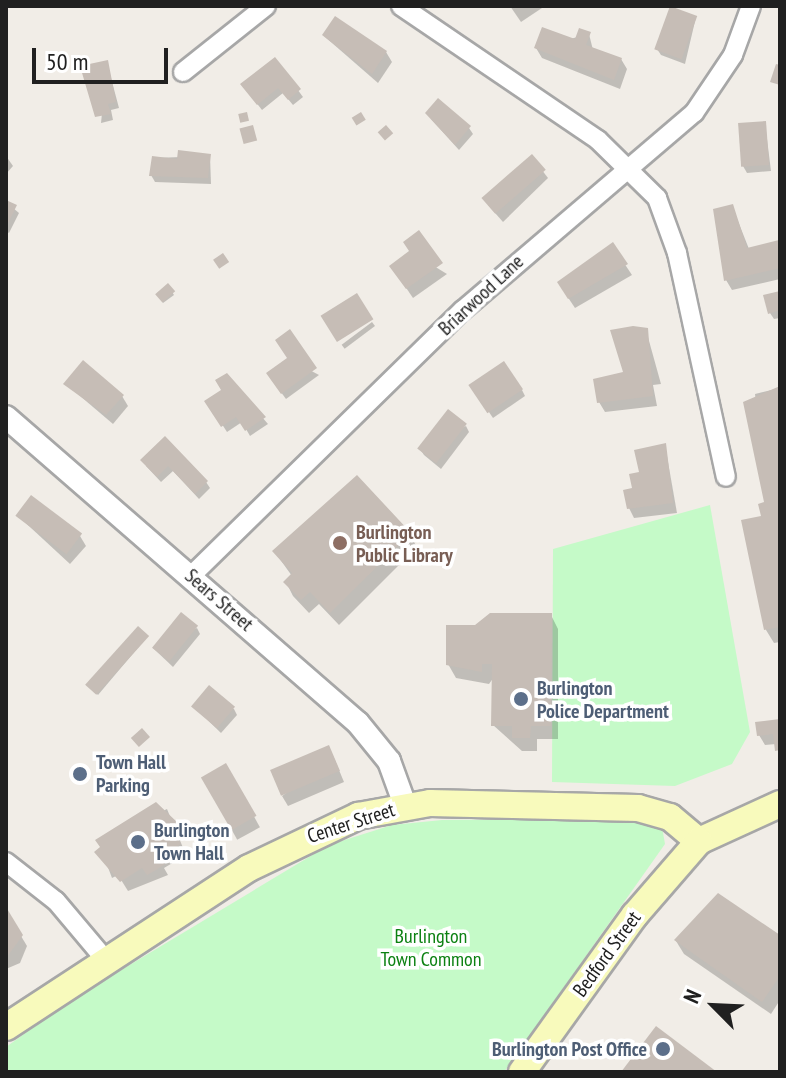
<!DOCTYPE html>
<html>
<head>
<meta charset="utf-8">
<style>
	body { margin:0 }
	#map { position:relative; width:786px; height:1078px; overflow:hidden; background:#f1ede7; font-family:"PT Sans Narrow",sans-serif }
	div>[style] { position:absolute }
	.park>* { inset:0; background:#c5fac8 }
	.shadow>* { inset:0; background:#0003; transform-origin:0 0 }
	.building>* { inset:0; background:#c6bdb6; transform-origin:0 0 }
	.roads { filter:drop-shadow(2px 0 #a7a7a7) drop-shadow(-2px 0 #a7a7a7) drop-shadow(0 2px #a7a7a7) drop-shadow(0 -2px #a7a7a7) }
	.minor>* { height:18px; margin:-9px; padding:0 9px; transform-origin:9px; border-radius:9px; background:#fff }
	.tertiary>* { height:22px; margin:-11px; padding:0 11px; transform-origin:11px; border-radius:11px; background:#fff }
	.secondary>* { height:26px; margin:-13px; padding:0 13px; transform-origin:13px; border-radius:13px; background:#f8fabc }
	.dots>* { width:22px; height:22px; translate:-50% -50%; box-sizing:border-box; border:4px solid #fff; border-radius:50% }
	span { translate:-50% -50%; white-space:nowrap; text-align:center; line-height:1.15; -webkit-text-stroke:7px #fff; paint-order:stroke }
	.street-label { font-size:20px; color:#202020 }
	.education-label { font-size:20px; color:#785e54; font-weight:700 }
	.left { translate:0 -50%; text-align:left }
	.service-label { font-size:20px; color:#4e5e75; font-weight:700 }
	.right { translate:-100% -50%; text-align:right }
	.park-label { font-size:20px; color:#0c8112 }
	.frame { position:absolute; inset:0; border:8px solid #202020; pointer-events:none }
	.north { position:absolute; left:674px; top:966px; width:80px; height:80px; -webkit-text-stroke:6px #fff; paint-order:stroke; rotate:294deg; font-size:22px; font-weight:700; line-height:32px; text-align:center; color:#202020 }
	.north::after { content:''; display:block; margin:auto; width:28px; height:36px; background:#202020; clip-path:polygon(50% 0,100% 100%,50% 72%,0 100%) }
	.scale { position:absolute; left:32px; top:48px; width:136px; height:36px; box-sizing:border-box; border:4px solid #202020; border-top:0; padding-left:10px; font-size:24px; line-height:28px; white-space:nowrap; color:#202020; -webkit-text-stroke:6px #fff; paint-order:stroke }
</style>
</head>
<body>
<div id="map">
	<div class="park">
		<div style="clip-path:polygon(710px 505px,750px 732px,732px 764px,675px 786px,552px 782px,553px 549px)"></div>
		<div style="clip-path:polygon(615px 819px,662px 827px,665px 844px,504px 1072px,6px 1072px,6px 1047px,73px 999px,329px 845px,392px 825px,442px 820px)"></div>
	</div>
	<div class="shadow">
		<div style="clip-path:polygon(510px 6px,545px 6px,521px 22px)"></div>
		<div style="clip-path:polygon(696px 17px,685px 64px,661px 55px,657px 49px)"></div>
		<div style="clip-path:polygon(589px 34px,593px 50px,621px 59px,627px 69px,620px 89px,542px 58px,536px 48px)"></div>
		<div style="clip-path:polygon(324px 36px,386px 52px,392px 62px,378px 83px)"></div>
		<div style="clip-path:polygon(275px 59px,303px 97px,293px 105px,283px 93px,262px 110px,247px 91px)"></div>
		<div style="clip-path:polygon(107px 63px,119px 108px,111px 110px,113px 120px,101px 123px)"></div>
		<div style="clip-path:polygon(431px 119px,469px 128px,473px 134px,459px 150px)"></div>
		<div style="clip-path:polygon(765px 123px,771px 171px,747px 173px,743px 166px)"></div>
		<div style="clip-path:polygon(6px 156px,13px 166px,6px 174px)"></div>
		<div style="clip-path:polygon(210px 156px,211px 184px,155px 182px,151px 175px,153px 158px)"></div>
		<div style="clip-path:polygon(532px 157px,548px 178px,503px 222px,488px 205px)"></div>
		<div style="clip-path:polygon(6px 202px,19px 213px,9px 233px,6px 231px)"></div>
		<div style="clip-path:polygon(732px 206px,749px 249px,778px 242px,780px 279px,732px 290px,726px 280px)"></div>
		<div style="clip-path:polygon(612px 245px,632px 275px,575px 308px,565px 293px)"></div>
		<div style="clip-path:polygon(411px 252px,447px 274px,413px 298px,398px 276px)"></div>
		<div style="clip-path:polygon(168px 285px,174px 295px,163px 303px,157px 293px)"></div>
		<div style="clip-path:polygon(780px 293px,780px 318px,774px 319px,770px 313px)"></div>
		<div style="left:372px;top:322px;width:5px;height:38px;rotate:53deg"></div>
		<div style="clip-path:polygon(646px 330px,661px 384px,653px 385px,657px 406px,605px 412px,599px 402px,625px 374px)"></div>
		<div style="clip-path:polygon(289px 359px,319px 375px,286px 399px,272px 380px)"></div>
		<div style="clip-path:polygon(226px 375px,268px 424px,250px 436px,242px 422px,227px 432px,207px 401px,223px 391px)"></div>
		<div style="clip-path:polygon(66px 384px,122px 396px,128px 406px,113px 424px)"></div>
		<div style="clip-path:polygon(780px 388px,780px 642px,774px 643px,766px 630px,767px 504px,755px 394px)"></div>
		<div style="clip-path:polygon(522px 390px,525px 396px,493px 418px,476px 393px)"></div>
		<div style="clip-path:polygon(466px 426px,469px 432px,441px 469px,424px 455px,420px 449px)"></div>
		<div style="clip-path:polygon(165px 439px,206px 482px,210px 488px,199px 499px,173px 471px,161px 482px,146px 466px)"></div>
		<div style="clip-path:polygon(665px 445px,677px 513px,634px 518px,629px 508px,635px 489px)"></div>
		<div style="clip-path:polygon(17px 515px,80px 536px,86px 546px,70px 564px)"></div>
		<div style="clip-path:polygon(409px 534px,417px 547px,339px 625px,319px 604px,309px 613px,293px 596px,286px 582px,292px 576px,274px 551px)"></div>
		<div style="clip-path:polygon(551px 615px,558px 629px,558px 739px,537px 739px,537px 751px,522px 751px,493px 725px,494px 677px,489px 684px,456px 678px,448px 664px,476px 627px)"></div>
		<div style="clip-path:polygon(197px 628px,200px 634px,173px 667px,153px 648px)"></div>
		<div style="clip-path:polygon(147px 637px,98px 695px,89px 686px)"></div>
		<div style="clip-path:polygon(193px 706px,234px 709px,237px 715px,221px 733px)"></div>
		<div style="clip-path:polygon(780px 721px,780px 756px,776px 744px,765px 745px,759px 735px)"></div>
		<div style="clip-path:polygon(334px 758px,344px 782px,288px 806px,282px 796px)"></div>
		<div style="left:226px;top:766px;width:70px;height:26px;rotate:61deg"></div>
		<div style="clip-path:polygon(167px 809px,186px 855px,164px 868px,168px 875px,128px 891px,118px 875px,112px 878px,98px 841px)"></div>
		<div style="clip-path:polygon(6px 911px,27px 946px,20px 963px,6px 969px)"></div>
		<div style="clip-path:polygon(780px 938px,780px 1000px,771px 1014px,684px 954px,676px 941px)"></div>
	</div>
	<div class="building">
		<div style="left:670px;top:6px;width:29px;height:46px;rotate:20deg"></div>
		<div style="clip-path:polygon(335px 16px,387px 51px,372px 74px,322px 35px)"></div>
		<div style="clip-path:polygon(542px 27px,575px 39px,579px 28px,591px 32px,586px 45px,622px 58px,614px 80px,534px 48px)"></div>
		<div style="clip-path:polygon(275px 57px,301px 89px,288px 100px,278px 88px,257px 105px,240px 84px)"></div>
		<div style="clip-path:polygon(108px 60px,116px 102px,108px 104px,111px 114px,95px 117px,80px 66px)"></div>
		<div style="clip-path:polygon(776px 64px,780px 65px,780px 85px,770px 82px)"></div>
		<div style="clip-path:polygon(438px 98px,471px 126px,455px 145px,425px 113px)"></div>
		<div style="left:247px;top:112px;width:9px;height:9px;rotate:77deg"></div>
		<div style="left:361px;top:112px;width:9px;height:11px;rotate:58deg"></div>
		<div style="left:766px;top:121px;width:44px;height:28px;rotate:86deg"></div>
		<div style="left:253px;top:125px;width:16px;height:14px;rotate:75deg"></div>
		<div style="left:386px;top:125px;width:11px;height:11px;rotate:49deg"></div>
		<div style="clip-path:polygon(178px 150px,211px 154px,208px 178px,149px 176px,152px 156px,177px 159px)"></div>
		<div style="left:532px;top:154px;width:21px;height:67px;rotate:49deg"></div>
		<div style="clip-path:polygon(6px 200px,17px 205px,6px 227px)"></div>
		<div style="clip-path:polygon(733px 204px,747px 248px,779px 240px,780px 268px,724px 281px,713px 209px)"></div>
		<div style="clip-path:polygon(419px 230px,443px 263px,406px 289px,389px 266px,409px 251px,403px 242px)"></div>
		<div style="clip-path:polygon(613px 242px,628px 264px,568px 299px,557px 282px)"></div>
		<div style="left:223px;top:253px;width:11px;height:12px;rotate:56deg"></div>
		<div style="left:168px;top:283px;width:11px;height:17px;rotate:49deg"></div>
		<div style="clip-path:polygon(780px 291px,780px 310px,768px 314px,763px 295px)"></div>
		<div style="left:357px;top:293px;width:31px;height:43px;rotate:58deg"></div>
		<div style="clip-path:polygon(633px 326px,648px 328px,653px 396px,597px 403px,593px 379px,623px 372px,610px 330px)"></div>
		<div style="clip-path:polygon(290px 329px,317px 368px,281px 394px,266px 373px,287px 358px,275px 340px)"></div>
		<div style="clip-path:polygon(83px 360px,124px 395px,106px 415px,63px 384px)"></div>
		<div style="left:504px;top:361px;width:34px;height:43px;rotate:56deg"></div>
		<div style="clip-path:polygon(227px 373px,266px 417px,245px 431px,236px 417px,221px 427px,204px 401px,221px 390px,215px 380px)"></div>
		<div style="clip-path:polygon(780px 386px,780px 627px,764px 630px,741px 520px,761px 516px,758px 504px,764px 502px,743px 402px)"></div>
		<div style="left:448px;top:409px;width:24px;height:50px;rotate:38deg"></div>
		<div style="clip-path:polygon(165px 436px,208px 481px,195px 494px,168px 466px,157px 477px,140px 460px)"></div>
		<div style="clip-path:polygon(666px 443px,673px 503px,627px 509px,623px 490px,632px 488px,629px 474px,639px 472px,634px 450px)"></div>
		<div style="clip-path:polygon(357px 475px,411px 533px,330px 613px,310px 592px,301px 600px,283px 582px,292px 573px,272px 551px)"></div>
		<div style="left:31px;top:495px;width:64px;height:26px;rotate:37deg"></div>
		<div style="left:181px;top:612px;width:22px;height:46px;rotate:39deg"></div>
		<div style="clip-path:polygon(490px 613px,552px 613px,551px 726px,531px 726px,530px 738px,512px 738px,512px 726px,491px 726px,492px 664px,482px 664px,482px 672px,446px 665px,446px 625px,475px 625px)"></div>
		<div style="left:138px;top:626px;width:15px;height:79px;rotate:42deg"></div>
		<div style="left:209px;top:685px;width:34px;height:28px;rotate:40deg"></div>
		<div style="clip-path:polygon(780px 719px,780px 750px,775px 751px,773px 734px,757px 736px,755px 722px)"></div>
		<div style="left:142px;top:728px;width:12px;height:15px;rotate:48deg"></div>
		<div style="left:329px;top:745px;width:28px;height:64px;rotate:67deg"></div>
		<div style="left:226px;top:763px;width:61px;height:29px;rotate:60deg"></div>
		<div style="clip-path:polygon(156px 802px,179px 824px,172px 829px,181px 844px,160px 857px,165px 864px,156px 870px,147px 875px,142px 868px,120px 882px,94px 852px,100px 847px,95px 840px)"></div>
		<div style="clip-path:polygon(718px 893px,780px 935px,780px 976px,762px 1002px,674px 940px)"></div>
		<div style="clip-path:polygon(6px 907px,23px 935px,6px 958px)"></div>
		<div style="clip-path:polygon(656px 1026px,717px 1072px,621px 1072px)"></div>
	</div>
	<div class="roads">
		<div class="minor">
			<div style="left:401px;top:6px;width:238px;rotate:34.2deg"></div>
			<div style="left:598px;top:140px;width:83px;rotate:44.5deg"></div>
			<div style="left:657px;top:198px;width:59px;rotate:70deg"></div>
			<div style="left:677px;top:253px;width:229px;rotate:77.7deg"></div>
			<div style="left:183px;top:72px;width:106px;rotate:-38.5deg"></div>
			<div style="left:192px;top:575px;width:379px;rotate:-44.4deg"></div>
			<div style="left:463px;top:310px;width:304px;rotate:-40.5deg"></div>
			<div style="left:694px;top:113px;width:70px;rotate:-56.1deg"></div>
			<div style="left:733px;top:55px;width:52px;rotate:-69.8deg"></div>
			<div style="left:6px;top:862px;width:63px;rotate:38deg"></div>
			<div style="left:56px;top:901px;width:75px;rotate:49.9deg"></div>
		</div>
		<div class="tertiary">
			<div style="left:6px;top:417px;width:466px;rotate:41deg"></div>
			<div style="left:358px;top:723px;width:49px;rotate:50.8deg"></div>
			<div style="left:389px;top:761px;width:47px;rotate:70deg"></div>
		</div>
		<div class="secondary">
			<div style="left:6px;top:1027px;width:290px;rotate:-33.2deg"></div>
			<div style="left:249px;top:868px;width:121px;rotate:-25.5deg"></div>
			<div style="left:358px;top:816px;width:73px;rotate:-10.2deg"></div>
			<div style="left:430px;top:803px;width:208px;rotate:1.4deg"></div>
			<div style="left:638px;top:808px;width:33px;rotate:16deg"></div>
			<div style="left:670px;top:817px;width:38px;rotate:40deg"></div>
			<div style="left:699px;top:841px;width:89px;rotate:-24.6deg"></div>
			<div style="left:522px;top:1072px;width:193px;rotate:-54.3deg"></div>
			<div style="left:635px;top:915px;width:98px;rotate:-49.1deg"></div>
		</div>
	</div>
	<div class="dots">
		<div style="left:340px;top:543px;background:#8d6e63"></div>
		<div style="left:521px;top:699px;background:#5c6f8a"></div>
		<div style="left:80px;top:774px;background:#5c6f8a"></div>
		<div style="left:138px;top:842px;background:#5c6f8a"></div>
		<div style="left:663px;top:1049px;background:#5c6f8a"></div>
	</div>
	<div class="street-label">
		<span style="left:481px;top:295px;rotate:-43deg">Briarwood Lane</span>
		<span style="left:219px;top:600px;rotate:41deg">Sears Street</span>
		<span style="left:351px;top:823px;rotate:-18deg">Center Street</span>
		<span style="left:607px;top:954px;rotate:-54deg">Bedford Street</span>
	</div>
	<div class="education-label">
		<span class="left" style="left:356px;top:544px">Burlington<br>Public Library</span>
	</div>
	<div class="service-label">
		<span class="left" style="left:537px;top:700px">Burlington<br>Police Department</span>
		<span class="left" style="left:96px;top:774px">Town Hall<br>Parking</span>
		<span class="left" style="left:154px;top:842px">Burlington<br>Town Hall</span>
		<span class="right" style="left:647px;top:1049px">Burlington Post Office</span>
	</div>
	<div class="park-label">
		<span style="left:431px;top:948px">Burlington<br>Town Common</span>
	</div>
	<div class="frame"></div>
	<div class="north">N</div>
	<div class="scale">50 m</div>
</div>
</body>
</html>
